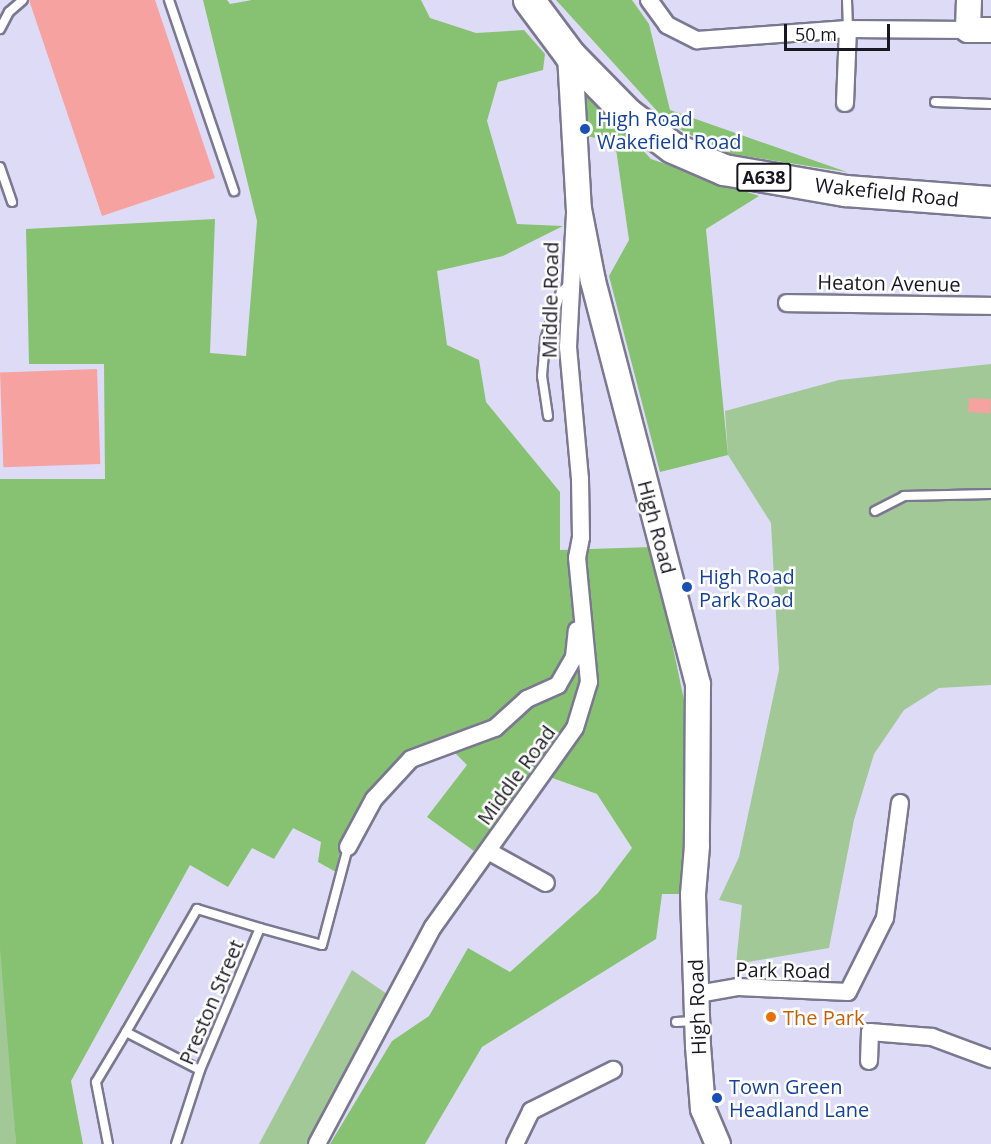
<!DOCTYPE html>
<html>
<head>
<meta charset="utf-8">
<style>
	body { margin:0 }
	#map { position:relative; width:991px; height:1144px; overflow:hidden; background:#dedbf6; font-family:"Open Sans",sans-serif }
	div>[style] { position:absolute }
	.green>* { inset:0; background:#a3c897 }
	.forest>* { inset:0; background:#86c271 }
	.building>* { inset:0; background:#f6a2a1; transform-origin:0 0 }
	.roads { filter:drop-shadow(2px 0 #7b7890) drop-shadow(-2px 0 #7b7890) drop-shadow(0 2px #7b7890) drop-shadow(0 -2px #7b7890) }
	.lane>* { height:8px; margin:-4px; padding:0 4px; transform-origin:4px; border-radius:4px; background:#fff }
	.street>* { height:16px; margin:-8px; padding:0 8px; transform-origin:8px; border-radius:8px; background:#fff }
	.secondary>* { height:24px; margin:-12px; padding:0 12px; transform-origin:12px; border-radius:12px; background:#fff }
	.highway>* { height:30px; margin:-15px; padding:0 15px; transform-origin:15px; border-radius:15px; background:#fff }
	.dots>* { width:16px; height:16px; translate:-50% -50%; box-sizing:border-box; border:3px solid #fff; border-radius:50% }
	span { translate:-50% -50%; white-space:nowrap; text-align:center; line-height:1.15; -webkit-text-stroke:5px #fff; paint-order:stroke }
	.shield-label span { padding:2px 4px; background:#fff; border:2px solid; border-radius:4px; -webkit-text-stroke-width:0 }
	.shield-label { font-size:18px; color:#191721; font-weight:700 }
	.transit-label { font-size:20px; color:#164399 }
	.left { translate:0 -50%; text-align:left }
	.street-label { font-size:20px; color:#191721 }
	.food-label { font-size:20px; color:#c56008 }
	.scale { position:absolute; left:784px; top:24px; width:106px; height:27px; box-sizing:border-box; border:3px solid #191721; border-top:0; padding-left:8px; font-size:18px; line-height:21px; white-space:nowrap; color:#191721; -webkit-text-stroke:4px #fff; paint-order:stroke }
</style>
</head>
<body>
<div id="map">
	<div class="green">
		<div style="clip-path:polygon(991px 364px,991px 685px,939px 688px,904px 710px,874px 754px,854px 820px,829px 948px,736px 964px,742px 905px,719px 900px,739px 857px,779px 670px,771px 523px,728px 455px,725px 411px,839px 380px)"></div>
		<div style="clip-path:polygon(0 948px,3px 952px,16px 1144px,0 1144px)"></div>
		<div style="clip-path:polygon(352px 970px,387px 994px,313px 1137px,308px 1144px,259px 1144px)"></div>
	</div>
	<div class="forest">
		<div style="clip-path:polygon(203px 0,227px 0,230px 4px,252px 0,421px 0,430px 18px,476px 33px,524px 30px,545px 54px,543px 70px,498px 82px,487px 121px,517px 224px,563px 226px,503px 256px,437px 271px,447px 345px,479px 360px,486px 402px,560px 492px,560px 550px,652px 547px,684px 700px,685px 894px,662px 894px,656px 939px,482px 1047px,425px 1144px,330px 1144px,392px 1041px,429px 1016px,468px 948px,510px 972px,598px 893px,632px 848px,597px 794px,533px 771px,474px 851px,427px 817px,467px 765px,440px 738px,407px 754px,368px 798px,342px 837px,336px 872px,318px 862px,321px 842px,293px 828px,274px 859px,252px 848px,228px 887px,190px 865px,71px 1081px,83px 1144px,16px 1144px,0 948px,0 479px,105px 479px,104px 364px,29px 364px,26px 229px,215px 219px,210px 353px,246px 356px,257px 221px)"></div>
		<div style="clip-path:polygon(556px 0,632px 0,649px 24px,670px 110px,847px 172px,725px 153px,668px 123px)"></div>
		<div style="clip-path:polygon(586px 90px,651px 159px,759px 196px,706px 229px,728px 455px,660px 472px,609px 276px,629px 240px,615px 142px,586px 136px)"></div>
	</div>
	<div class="building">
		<div style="clip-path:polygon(29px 0,155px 0,215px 178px,102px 216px)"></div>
		<div style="left:97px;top:369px;width:95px;height:97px;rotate:88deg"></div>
		<div style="left:969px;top:398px;width:22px;height:14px;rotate:3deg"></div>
	</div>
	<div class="roads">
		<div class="lane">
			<div style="left:169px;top:0;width:202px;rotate:71.2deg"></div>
			<div style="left:847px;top:0;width:29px;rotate:88deg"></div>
			<div style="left:0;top:29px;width:19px;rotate:-62deg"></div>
			<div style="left:9px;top:12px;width:18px;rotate:-41deg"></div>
			<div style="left:935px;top:102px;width:56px;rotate:2deg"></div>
			<div style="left:0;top:167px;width:37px;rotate:71deg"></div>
			<div style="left:548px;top:416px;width:40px;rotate:-98.5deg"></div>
			<div style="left:542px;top:376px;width:36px;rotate:-85deg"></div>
			<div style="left:545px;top:340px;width:51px;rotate:-71.6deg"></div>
			<div style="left:561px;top:292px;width:13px;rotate:-42deg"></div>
			<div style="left:875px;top:511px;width:33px;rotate:-27deg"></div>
			<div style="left:904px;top:496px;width:87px;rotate:-1.3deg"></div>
			<div style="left:676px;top:1022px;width:18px;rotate:-3deg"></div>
			<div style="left:126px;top:1032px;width:142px;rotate:-60deg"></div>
			<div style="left:197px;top:909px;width:66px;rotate:16.8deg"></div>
			<div style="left:108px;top:1144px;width:63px;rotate:-101deg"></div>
			<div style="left:96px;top:1082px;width:58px;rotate:-59deg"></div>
			<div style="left:126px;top:1032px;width:83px;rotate:27.2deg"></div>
			<div style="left:176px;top:1144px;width:78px;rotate:-72deg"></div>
			<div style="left:200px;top:1070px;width:154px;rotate:-67.1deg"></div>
			<div style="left:260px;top:928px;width:64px;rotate:15.3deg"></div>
			<div style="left:322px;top:945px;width:101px;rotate:-75.1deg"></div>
		</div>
		<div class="street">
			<div style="left:649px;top:0;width:31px;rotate:54deg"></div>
			<div style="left:667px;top:25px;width:34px;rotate:27deg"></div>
			<div style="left:697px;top:40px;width:151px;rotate:-4.2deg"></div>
			<div style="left:848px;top:29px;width:120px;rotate:0.5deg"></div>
			<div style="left:845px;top:103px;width:74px;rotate:-87.7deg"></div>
			<div style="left:787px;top:303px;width:204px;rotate:0.8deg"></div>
			<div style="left:348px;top:847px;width:55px;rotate:-61.6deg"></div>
			<div style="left:374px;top:799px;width:54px;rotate:-47.2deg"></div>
			<div style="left:411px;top:759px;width:90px;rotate:-20.3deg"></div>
			<div style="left:495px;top:728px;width:43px;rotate:-42.2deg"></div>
			<div style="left:527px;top:699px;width:34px;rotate:-24deg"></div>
			<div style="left:558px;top:685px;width:32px;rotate:-60deg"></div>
			<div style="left:574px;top:657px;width:27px;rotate:-84deg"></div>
			<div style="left:488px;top:851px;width:66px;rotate:28.9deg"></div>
			<div style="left:698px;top:994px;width:41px;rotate:-9.9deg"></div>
			<div style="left:738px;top:987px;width:110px;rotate:2.6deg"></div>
			<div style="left:848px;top:992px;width:83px;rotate:-63.4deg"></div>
			<div style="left:885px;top:918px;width:116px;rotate:-82.6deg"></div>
			<div style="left:869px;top:1061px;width:29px;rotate:-88deg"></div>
			<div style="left:870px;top:1032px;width:62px;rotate:4.6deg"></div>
			<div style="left:932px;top:1037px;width:63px;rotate:20.4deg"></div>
			<div style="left:317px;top:1144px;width:246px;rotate:-61.9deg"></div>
			<div style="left:433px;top:927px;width:244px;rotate:-54.5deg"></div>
			<div style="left:575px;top:728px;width:48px;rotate:-73.1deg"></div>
			<div style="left:589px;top:682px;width:125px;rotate:-95.5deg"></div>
			<div style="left:577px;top:558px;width:21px;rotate:-79deg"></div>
			<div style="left:581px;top:537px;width:58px;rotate:-91deg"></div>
			<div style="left:580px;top:479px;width:133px;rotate:-95.2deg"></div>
			<div style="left:568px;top:347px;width:133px;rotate:-87deg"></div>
			<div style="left:515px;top:1144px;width:37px;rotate:-64deg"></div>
			<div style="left:531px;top:1111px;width:92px;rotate:-26.6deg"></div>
		</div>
		<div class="secondary">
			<div style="left:969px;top:0;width:30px;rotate:92deg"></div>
			<div style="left:968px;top:30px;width:23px"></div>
			<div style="left:570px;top:55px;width:154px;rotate:86.7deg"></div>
			<div style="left:579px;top:209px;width:73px;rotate:79deg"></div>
			<div style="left:593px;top:281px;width:416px;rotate:75.4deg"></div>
			<div style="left:698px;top:684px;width:162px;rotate:90.4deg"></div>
			<div style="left:697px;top:846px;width:49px;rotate:94.7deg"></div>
			<div style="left:693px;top:895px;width:151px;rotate:88.1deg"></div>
			<div style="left:698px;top:1046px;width:63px;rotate:85.5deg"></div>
			<div style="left:703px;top:1109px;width:38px;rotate:67deg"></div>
		</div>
		<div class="highway">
			<div style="left:529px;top:0;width:69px;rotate:53.3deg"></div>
			<div style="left:570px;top:55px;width:83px;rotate:45.5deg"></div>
			<div style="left:628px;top:114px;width:56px;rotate:37.1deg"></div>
			<div style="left:673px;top:148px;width:56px;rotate:23.3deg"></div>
			<div style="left:724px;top:170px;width:124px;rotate:9.8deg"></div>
			<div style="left:846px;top:191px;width:145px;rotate:4.3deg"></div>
		</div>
	</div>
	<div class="dots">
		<div style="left:585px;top:129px;background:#1a4fb4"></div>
		<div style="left:687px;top:587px;background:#1a4fb4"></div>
		<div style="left:771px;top:1017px;background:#e8710a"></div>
		<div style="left:717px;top:1098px;background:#1a4fb4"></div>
	</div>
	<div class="shield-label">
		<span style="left:764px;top:177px">A638</span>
	</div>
	<div class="transit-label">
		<span class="left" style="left:597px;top:130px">High Road<br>Wakefield Road</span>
		<span class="left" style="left:699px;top:588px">High Road<br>Park Road</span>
		<span class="left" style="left:729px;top:1098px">Town Green<br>Headland Lane</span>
	</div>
	<div class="street-label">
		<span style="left:887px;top:192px;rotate:6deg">Wakefield Road</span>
		<span style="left:889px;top:283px;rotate:1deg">Heaton Avenue</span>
		<span style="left:550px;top:300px;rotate:-89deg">Middle Road</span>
		<span style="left:657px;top:527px;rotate:75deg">High Road</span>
		<span style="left:516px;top:775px;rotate:-54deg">Middle Road</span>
		<span style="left:783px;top:970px;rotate:1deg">Park Road</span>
		<span style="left:211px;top:1002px;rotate:-67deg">Preston Street</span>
		<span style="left:697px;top:1007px;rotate:-92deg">High Road</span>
	</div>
	<div class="food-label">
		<span class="left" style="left:783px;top:1017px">The Park</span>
	</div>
	<div class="scale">50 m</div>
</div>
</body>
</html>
